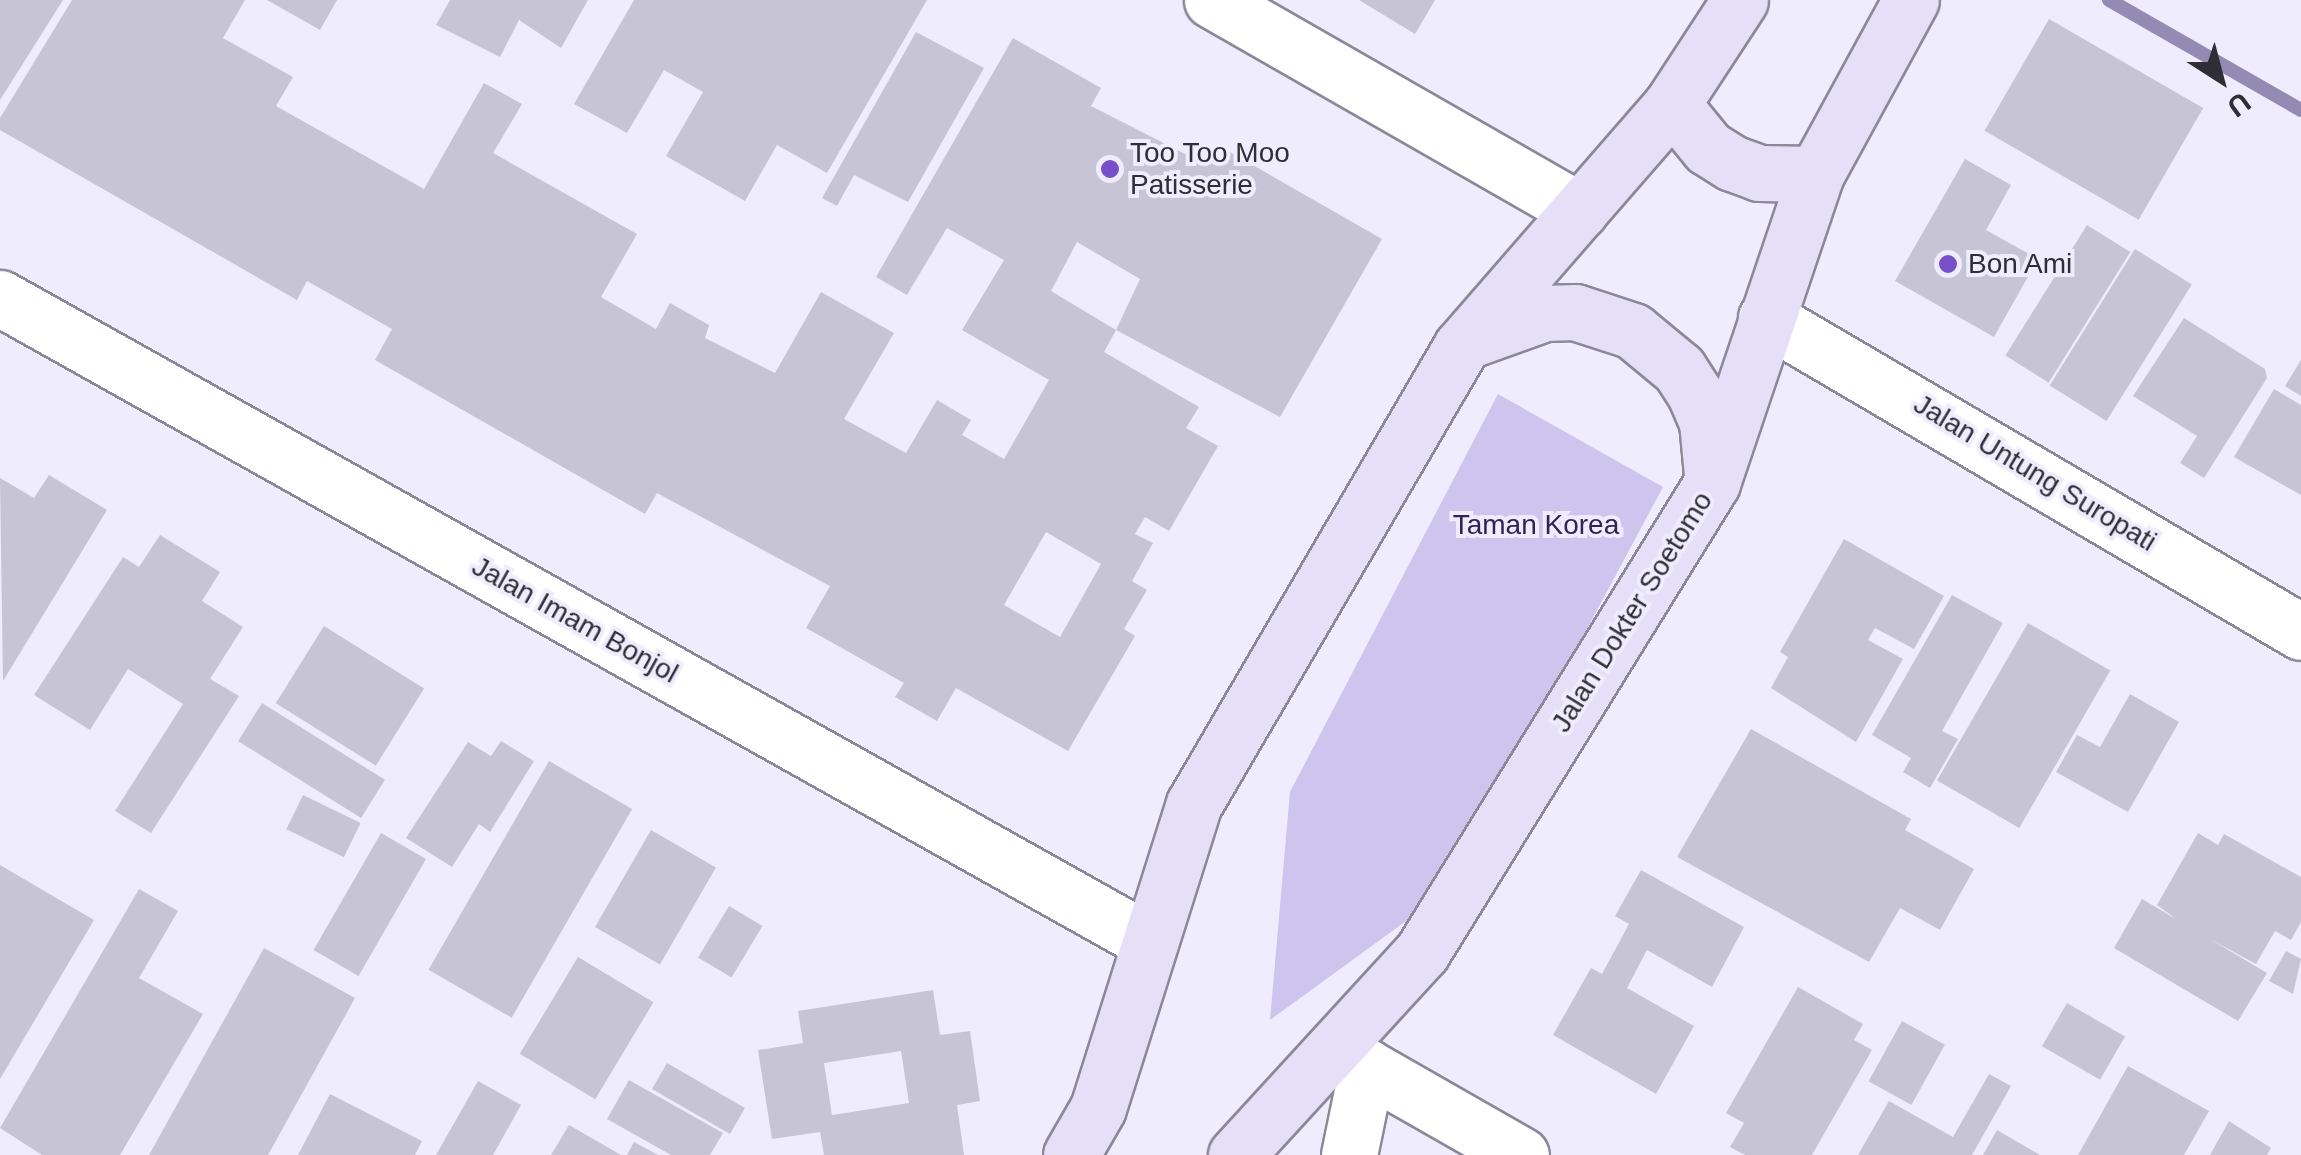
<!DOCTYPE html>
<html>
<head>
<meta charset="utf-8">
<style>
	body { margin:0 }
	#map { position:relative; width:2301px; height:1155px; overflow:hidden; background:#efecfd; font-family:Helvetica,sans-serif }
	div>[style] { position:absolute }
	.green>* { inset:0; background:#cdc5ee }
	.stream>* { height:14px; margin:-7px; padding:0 7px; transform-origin:7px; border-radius:7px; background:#938bb3 }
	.building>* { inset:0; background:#c7c5d5; transform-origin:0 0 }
	.roads { filter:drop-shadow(2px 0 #8b8897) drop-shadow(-2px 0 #8b8897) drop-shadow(0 2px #8b8897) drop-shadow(0 -2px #8b8897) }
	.minor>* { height:55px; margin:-27.5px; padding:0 27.5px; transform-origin:27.5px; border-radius:27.5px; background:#fff }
	.major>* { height:55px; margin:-27.5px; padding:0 27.5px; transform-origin:27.5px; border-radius:27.5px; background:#e5e0f8 }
	.dots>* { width:28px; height:28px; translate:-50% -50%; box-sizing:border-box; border:5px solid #efecfd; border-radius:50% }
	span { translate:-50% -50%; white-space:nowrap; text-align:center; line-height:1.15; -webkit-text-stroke:8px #efecfd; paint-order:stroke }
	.poi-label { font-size:28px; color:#2f2e34 }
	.left { translate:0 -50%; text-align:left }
	.street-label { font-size:28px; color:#2f2e34 }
	.park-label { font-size:28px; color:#322356 }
	.north { position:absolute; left:2171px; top:30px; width:100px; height:100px; -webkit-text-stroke:8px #efecfd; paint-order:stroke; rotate:144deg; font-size:28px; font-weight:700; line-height:40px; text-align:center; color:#2f2e34 }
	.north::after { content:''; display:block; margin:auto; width:35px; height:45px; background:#2f2e34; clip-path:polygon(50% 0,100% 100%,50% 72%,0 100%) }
</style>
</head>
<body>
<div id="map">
	<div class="green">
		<div style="clip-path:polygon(1498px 394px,1663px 487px,1446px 892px,1270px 1020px,1290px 792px)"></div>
	</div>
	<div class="stream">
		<div style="left:2109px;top:0;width:221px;rotate:29.8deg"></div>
	</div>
	<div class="building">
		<div style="clip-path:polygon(0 0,63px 0,0 100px)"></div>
		<div style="clip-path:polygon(evenodd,72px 0,245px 0,223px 38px,293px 77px,276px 106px,424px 189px,484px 83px,522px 104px,493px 153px,637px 234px,601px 297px,656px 329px,670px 303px,709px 325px,705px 338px,775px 373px,821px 292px,894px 333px,844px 419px,906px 453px,937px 400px,971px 420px,962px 435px,1004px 459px,1049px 380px,962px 330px,1004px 260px,947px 228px,907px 295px,876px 277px,1013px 38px,1101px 88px,1091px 106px,1205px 164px,1216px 144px,1382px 239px,1280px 417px,1116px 330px,1140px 279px,1077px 242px,1051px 291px,1116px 330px,1104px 352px,1199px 407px,1186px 428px,1218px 446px,1169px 531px,1145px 517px,1135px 534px,1153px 543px,1132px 581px,1147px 590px,1124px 629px,1135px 636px,1068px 751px,956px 688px,937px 721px,895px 697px,904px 683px,806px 628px,830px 586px,657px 493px,645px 514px,375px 360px,392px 329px,307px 281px,297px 300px,0 130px,0 118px,72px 0,1046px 532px,1101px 564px,1060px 637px,1004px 605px,1046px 532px)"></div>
		<div style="clip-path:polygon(267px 0,337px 0,320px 30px)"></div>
		<div style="clip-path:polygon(450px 0,588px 0,561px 48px,519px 20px,500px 57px,436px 25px)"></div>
		<div style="clip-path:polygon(634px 0,927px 0,827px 173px,777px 145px,745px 201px,666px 156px,703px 92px,664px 70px,627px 133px,574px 104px)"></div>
		<div style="clip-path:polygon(1359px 0,1435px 0,1415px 34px)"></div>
		<div style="left:2049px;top:19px;width:178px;height:129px;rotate:30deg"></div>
		<div style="clip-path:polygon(916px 32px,984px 68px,908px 202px,854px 175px,837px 206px,822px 198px)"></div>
		<div style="clip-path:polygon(1965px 159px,2011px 185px,1986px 230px,2038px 259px,1994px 337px,1895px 281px)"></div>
		<div style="left:2087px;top:225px;width:51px;height:154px;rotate:32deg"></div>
		<div style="left:2135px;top:249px;width:67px;height:161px;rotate:32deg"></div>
		<div style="clip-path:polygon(2184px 318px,2265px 369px,2267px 378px,2204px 478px,2180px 463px,2197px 436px,2133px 396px)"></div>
		<div style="clip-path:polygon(2301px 360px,2301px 396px,2285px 386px)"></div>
		<div style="clip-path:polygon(2274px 389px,2301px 405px,2301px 495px,2234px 457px)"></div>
		<div style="clip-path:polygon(49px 475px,107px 510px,3px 681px,0 478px,34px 498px)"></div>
		<div style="clip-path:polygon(160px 535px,220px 572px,202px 601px,243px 627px,210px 679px,239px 696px,151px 833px,115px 811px,183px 704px,128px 669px,90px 730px,34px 695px,123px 557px,139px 567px)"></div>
		<div style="clip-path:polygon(1844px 539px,1944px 596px,1914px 649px,1875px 628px,1868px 640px,1903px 659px,1856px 742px,1771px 688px,1788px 657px,1780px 652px)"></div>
		<div style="clip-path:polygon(1952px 595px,2003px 623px,1942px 731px,1958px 739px,1930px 788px,1903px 772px,1911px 758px,1872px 735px)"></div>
		<div style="left:2028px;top:623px;width:95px;height:182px;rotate:30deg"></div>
		<div style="left:324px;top:626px;width:118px;height:91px;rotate:32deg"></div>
		<div style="clip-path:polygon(2130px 694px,2179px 722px,2128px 812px,2056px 772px,2077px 735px,2100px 747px)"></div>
		<div style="left:262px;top:703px;width:145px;height:45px;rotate:32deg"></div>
		<div style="clip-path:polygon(1751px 729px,1911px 819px,1905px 830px,1974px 869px,1940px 930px,1900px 908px,1869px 962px,1677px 857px)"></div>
		<div style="clip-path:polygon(501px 741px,534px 761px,490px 832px,479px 824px,452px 867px,406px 838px,468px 742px,491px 756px)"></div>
		<div style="left:549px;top:761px;width:96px;height:241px;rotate:30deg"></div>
		<div style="left:303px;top:795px;width:64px;height:38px;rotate:26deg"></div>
		<div style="left:651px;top:830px;width:75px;height:112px;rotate:30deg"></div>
		<div style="left:381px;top:833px;width:52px;height:135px;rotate:30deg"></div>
		<div style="clip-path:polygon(2198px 833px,2218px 845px,2224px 834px,2301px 877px,2301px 922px,2291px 940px,2275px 931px,2256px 964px,2210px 939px,2267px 973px,2238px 1021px,2114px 948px,2142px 899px,2176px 919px,2157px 905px)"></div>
		<div style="clip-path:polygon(0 865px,94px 920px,0 1079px)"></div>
		<div style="clip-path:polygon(1641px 870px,1744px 927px,1712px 987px,1647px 950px,1627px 988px,1694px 1026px,1656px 1094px,1553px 1035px,1591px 968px,1602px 974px,1629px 924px,1615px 916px)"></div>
		<div style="clip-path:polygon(139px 889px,178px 911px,139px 978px,203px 1014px,120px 1155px,42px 1155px,0 1128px)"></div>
		<div style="left:729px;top:906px;width:39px;height:60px;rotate:31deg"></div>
		<div style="clip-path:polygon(264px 948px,355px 998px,268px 1155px,149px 1155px)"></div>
		<div style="clip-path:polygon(2286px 951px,2301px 959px,2293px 994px,2269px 981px)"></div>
		<div style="left:578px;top:957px;width:88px;height:113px;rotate:31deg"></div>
		<div style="clip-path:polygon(1798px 987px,1863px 1024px,1854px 1040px,1872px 1050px,1812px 1155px,1745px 1155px,1730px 1147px,1744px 1123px,1726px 1113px)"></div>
		<div style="clip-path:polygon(evenodd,933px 990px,940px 1035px,970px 1031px,980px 1101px,957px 1105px,964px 1155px,824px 1155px,820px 1132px,772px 1139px,758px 1050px,803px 1043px,798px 1011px,933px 990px,901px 1051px,909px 1103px,832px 1115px,824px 1063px,901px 1051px)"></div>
		<div style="left:2067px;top:1003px;width:67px;height:50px;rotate:30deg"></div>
		<div style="left:1902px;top:1021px;width:49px;height:69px;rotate:29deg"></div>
		<div style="left:667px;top:1063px;width:90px;height:30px;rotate:30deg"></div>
		<div style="clip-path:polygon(2128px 1066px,2209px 1111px,2184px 1155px,2078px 1155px)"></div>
		<div style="clip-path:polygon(1989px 1074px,2011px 1086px,1972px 1155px,1858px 1155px,1889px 1101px,1953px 1137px)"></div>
		<div style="clip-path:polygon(629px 1080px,723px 1133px,710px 1155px,671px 1155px,607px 1119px)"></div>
		<div style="clip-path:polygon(478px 1081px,521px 1105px,493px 1155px,436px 1155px)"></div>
		<div style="clip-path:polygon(330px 1094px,422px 1141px,415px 1155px,298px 1155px)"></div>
		<div style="clip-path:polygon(2229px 1121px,2271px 1148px,2267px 1155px,2210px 1155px)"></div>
		<div style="clip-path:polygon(569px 1125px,621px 1155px,551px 1155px)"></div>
		<div style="clip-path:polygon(1997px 1130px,2040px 1155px,1983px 1155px)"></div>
		<div style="clip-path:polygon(634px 1142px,658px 1155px,627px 1155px)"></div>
	</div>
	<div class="roads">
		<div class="minor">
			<div style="left:1212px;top:0;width:424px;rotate:29.8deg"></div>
			<div style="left:0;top:298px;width:1318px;rotate:29.25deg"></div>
			<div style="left:1766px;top:318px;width:620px;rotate:30.41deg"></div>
			<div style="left:1335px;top:1049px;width:214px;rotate:29.7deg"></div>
			<div style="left:1349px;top:1155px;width:90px;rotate:-78.4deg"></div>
		</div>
		<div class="major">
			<div style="left:1672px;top:104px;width:57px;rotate:50.7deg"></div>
			<div style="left:1708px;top:148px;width:28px;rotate:32deg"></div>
			<div style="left:1732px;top:163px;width:29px;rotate:20deg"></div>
			<div style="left:1759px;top:173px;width:57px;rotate:1deg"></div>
			<div style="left:1472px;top:339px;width:77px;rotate:-19.6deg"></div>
			<div style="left:1545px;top:313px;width:30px;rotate:-2deg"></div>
			<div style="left:1575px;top:312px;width:61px;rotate:18.1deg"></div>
			<div style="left:1633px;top:331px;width:60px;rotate:39.6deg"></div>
			<div style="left:1679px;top:369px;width:30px;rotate:57deg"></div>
			<div style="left:1695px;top:394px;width:30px;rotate:67deg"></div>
			<div style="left:1707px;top:422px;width:53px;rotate:84.6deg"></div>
			<div style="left:1071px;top:1155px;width:54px;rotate:-60.1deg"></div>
			<div style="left:1098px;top:1108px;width:319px;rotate:-72.5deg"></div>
			<div style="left:1194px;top:804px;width:529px;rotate:-59.7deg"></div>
			<div style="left:1461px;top:347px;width:322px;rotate:-49deg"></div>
			<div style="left:1672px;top:104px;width:124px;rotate:-56.8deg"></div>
			<div style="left:1236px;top:1155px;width:275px;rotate:-47.5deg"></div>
			<div style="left:1422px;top:952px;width:551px;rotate:-58.27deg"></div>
			<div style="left:1712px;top:483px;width:326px;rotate:-71.4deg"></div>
			<div style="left:1816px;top:174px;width:198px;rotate:-61.4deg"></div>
		</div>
	</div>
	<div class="dots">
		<div style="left:1110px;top:169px;background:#764fc9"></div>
		<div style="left:1948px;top:264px;background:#764fc9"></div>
	</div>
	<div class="poi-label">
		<span class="left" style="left:1130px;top:169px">Too Too Moo<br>Patisserie</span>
		<span class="left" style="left:1968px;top:264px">Bon Ami</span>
	</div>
	<div class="street-label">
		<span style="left:2035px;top:473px;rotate:31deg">Jalan Untung Suropati</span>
		<span style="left:1632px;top:612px;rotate:-58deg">Jalan Dokter Soetomo</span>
		<span style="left:575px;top:620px;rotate:29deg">Jalan Imam Bonjol</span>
	</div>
	<div class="park-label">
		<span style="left:1536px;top:525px">Taman Korea</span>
	</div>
	<div class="north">U</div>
</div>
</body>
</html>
